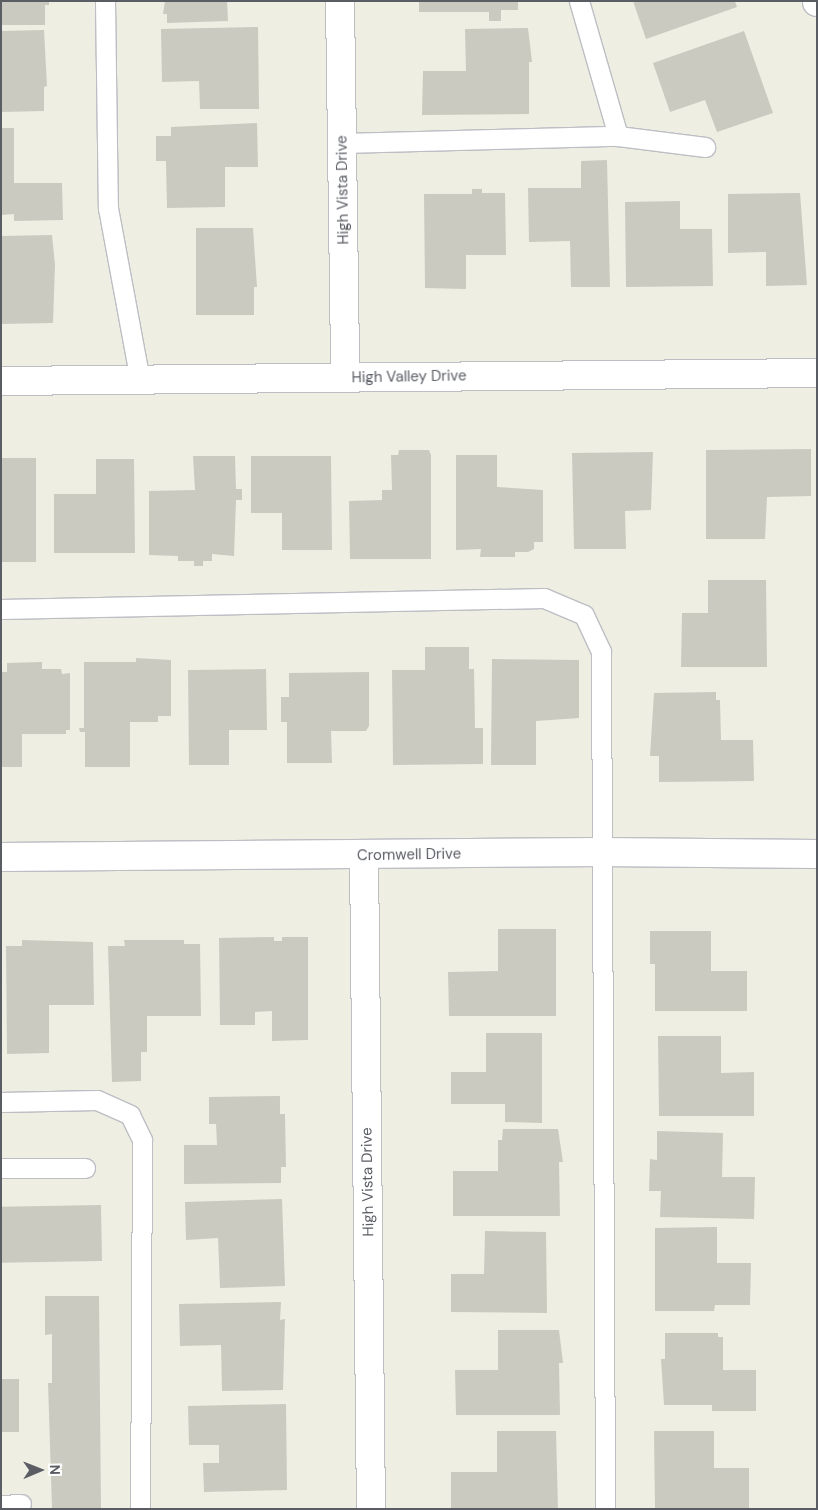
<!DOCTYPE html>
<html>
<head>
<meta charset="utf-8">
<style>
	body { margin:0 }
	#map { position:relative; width:818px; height:1510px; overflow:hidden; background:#eeeee2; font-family:"DM Sans",sans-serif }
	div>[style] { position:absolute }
	.building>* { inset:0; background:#cbcac1; transform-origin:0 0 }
	.roads { filter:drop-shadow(1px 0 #bcbec4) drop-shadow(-1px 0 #bcbec4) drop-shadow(0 1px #bcbec4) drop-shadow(0 -1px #bcbec4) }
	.service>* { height:19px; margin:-9.5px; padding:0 9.5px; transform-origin:9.5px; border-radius:9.5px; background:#fff }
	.minor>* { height:28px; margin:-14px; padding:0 14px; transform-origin:14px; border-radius:14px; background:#fff }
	span { translate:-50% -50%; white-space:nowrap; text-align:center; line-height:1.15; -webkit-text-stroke:4px #fff; paint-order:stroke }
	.street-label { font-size:15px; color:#5a5d64 }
	.frame { position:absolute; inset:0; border:2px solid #5a5d64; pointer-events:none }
	.north { position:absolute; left:15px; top:1445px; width:50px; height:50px; -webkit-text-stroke:4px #fff; paint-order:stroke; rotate:89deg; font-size:14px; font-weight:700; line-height:20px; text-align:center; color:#5a5d64 }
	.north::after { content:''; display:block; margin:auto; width:18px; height:22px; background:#5a5d64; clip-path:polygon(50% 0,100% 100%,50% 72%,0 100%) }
</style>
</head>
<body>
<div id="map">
	<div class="building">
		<div style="clip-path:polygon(1px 1px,49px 1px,49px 5px,45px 5px,45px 25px,1px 25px)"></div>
		<div style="clip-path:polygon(165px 1px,227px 1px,228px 21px,167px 23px,167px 14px,163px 14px)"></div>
		<div style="clip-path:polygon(419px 1px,518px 1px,518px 10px,501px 10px,501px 21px,489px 21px,489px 12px,419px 12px)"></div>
		<div style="clip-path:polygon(633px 1px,735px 1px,737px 7px,646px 39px)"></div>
		<div style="clip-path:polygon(258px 27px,259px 109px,200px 109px,199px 81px,162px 82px,161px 29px)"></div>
		<div style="clip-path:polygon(528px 28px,532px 62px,529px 62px,529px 114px,422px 115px,423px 71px,466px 71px,465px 29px)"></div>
		<div style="clip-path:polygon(44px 30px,47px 86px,44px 87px,44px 111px,1px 112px,1px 31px)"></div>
		<div style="clip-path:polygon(744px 31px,773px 113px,717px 132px,705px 100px,670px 112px,653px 63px)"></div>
		<div style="clip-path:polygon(257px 123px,258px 167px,225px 167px,225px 207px,167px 208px,166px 161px,156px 161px,156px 136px,171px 136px,171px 127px)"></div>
		<div style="clip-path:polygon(1px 128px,14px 128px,14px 183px,62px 183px,63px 220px,14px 221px,14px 214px,1px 215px)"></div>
		<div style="clip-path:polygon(607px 160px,610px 287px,571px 287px,570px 241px,529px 242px,528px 188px,581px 188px,581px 161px)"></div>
		<div style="clip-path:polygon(472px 189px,482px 189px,482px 193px,505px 193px,506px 255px,466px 255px,466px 289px,425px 288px,424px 194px,472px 194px)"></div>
		<div style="clip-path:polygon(800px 193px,807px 285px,766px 286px,766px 252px,728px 253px,728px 194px)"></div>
		<div style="clip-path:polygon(680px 201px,680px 229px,712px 229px,713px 286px,626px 287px,625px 202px)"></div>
		<div style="clip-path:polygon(196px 228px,253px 228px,257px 287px,254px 287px,254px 315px,196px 315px)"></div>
		<div style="clip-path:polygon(52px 235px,55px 265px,53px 323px,1px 324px,1px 236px)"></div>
		<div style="clip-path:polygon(811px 449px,811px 496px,767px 497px,765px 539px,706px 539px,706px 450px)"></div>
		<div style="clip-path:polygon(399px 450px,429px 450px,431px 455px,431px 559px,350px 559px,349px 501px,382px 500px,382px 490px,392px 490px,391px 455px,398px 455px)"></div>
		<div style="clip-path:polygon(653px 452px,651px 510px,625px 511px,626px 549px,574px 549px,572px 453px)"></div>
		<div style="clip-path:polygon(456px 455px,497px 455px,497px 487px,543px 490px,543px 542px,534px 542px,534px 549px,528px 552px,515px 552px,515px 557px,480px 557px,481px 549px,456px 550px)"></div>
		<div style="clip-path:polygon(193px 456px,235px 456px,236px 489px,242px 489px,242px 500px,236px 500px,234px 556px,212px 554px,212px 561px,203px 561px,203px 566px,194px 566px,194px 561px,178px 561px,178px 556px,149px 555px,149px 491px,195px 490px)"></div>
		<div style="clip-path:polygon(251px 456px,331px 456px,332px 550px,282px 550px,282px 513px,251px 513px)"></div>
		<div style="left:1px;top:458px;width:35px;height:104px"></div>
		<div style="clip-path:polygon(96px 459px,134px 459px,135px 553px,54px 553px,54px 494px,96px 494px)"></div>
		<div style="clip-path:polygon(708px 580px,766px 580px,767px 667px,681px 667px,682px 613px,708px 613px)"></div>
		<div style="clip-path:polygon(425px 647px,469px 647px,469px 669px,474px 669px,475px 728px,483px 728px,483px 764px,393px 765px,392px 670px,425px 670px)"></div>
		<div style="clip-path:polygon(136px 658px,171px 660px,171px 716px,158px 716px,158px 722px,130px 722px,130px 767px,85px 767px,85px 732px,80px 732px,79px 728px,84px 728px,84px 662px,136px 662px)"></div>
		<div style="clip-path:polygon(492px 659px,579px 660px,579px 718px,536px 721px,536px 765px,491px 765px)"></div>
		<div style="clip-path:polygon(42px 662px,42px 669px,61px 669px,62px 674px,70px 673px,70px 730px,66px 730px,66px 734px,22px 734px,22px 767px,1px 767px,1px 672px,7px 672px,7px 663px)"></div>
		<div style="clip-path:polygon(266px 669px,267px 730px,229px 730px,229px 765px,189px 765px,188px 670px)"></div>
		<div style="clip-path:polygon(369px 672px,369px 726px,366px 731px,331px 731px,332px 763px,287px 763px,287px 722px,281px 722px,281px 697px,289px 697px,289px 673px)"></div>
		<div style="clip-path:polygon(716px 692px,716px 700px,720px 700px,721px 740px,753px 740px,754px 781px,659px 782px,659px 756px,650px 756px,654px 693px)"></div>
		<div style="clip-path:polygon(498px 929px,556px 929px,556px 1016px,449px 1016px,448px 972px,498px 971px)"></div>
		<div style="clip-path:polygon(650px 931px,711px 931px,711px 971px,747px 971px,747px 1011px,655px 1011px,655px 964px,650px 964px)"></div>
		<div style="clip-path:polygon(274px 937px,274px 941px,282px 941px,282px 937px,308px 937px,308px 1040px,272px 1041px,272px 1011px,255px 1012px,255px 1025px,220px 1025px,219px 938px)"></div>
		<div style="clip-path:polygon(22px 940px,93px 942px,94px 1005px,49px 1005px,49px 1053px,7px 1054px,6px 946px,22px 946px)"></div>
		<div style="clip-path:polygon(124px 940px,184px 940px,184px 944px,200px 944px,201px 1016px,147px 1016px,147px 1052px,141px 1052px,141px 1081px,112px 1082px,108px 946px,125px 946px)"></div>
		<div style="clip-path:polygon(486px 1033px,542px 1033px,542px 1123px,505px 1122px,505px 1104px,451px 1104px,451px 1072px,486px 1072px)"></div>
		<div style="clip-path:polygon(658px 1036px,721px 1036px,721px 1073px,754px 1072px,754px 1116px,659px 1116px)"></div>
		<div style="clip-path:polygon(280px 1096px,280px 1114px,285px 1114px,286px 1167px,281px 1167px,281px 1183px,184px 1184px,184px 1145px,217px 1145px,216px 1124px,209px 1124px,209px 1097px)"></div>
		<div style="clip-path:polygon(503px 1129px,558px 1129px,563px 1162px,559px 1162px,560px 1216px,453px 1216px,453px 1171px,498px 1171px,498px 1140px,502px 1140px)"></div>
		<div style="clip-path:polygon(657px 1131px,723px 1133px,722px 1177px,755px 1177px,754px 1219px,660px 1217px,661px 1191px,649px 1191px,650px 1159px,657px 1160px)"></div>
		<div style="clip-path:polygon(282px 1199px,285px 1286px,220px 1288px,218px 1238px,186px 1240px,185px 1202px)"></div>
		<div style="left:101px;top:1205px;width:56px;height:100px;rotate:89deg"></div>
		<div style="clip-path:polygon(717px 1227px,717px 1263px,751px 1263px,750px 1305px,715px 1305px,714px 1311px,655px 1311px,655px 1228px)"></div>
		<div style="clip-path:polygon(485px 1231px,546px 1232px,547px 1313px,451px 1312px,451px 1274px,484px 1274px)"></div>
		<div style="clip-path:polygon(45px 1296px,99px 1296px,101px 1509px,52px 1509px,48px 1383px,52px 1383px,52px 1334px,45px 1335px)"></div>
		<div style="clip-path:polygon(281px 1302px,280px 1320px,285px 1319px,283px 1390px,222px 1391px,221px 1345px,180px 1346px,179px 1304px)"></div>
		<div style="clip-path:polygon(498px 1330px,559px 1330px,563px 1363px,559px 1363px,560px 1415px,456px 1415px,455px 1370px,498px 1370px)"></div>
		<div style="clip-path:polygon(665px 1333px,718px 1333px,718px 1337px,723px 1337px,723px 1370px,756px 1370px,756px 1411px,712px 1411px,712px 1405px,664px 1405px,661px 1359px,665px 1359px)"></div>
		<div style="left:1px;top:1379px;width:18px;height:53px"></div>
		<div style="clip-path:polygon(286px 1404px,287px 1490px,204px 1492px,203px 1463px,219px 1463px,219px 1445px,189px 1445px,188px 1406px)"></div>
		<div style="clip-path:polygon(497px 1431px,556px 1431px,558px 1509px,451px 1509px,451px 1472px,497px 1472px)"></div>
		<div style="clip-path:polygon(654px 1431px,714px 1431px,714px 1468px,749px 1468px,749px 1509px,655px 1509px)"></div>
	</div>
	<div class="roads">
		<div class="service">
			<div style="left:105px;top:1px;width:207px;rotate:89.2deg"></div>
			<div style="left:108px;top:208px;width:175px;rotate:79.5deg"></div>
			<div style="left:618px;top:136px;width:88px;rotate:7.2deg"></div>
			<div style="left:342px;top:143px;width:276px;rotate:-1.5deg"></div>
			<div style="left:618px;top:136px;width:141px;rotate:-106.1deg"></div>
			<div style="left:1px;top:609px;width:543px;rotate:-1.16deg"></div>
			<div style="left:544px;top:598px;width:43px;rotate:23deg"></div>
			<div style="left:584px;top:615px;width:40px;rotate:65deg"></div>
			<div style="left:601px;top:651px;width:858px;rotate:89.73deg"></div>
			<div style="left:1px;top:1102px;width:96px;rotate:-1.2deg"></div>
			<div style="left:97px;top:1100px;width:36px;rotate:24deg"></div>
			<div style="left:130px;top:1115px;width:28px;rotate:64deg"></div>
			<div style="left:142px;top:1140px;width:369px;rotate:90.3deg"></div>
			<div style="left:1px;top:1168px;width:84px"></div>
			<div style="left:1px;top:1505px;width:20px;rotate:-3deg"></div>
		</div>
		<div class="minor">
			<div style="left:340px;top:1px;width:377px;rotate:89.2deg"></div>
			<div style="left:817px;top:1px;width:1px;rotate:90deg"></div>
			<div style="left:1px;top:381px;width:816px;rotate:-0.56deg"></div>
			<div style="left:364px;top:856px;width:653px;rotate:89.39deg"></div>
			<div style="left:1px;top:857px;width:599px;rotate:-0.48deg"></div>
			<div style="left:600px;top:852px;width:217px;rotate:0.5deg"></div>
		</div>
	</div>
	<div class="street-label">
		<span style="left:343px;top:190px;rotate:-91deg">High Vista Drive</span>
		<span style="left:409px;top:377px;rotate:-1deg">High Valley Drive</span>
		<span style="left:409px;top:855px;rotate:-1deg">Cromwell Drive</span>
		<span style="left:368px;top:1182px;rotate:-91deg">High Vista Drive</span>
	</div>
	<div class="frame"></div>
	<div class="north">N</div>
</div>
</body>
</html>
